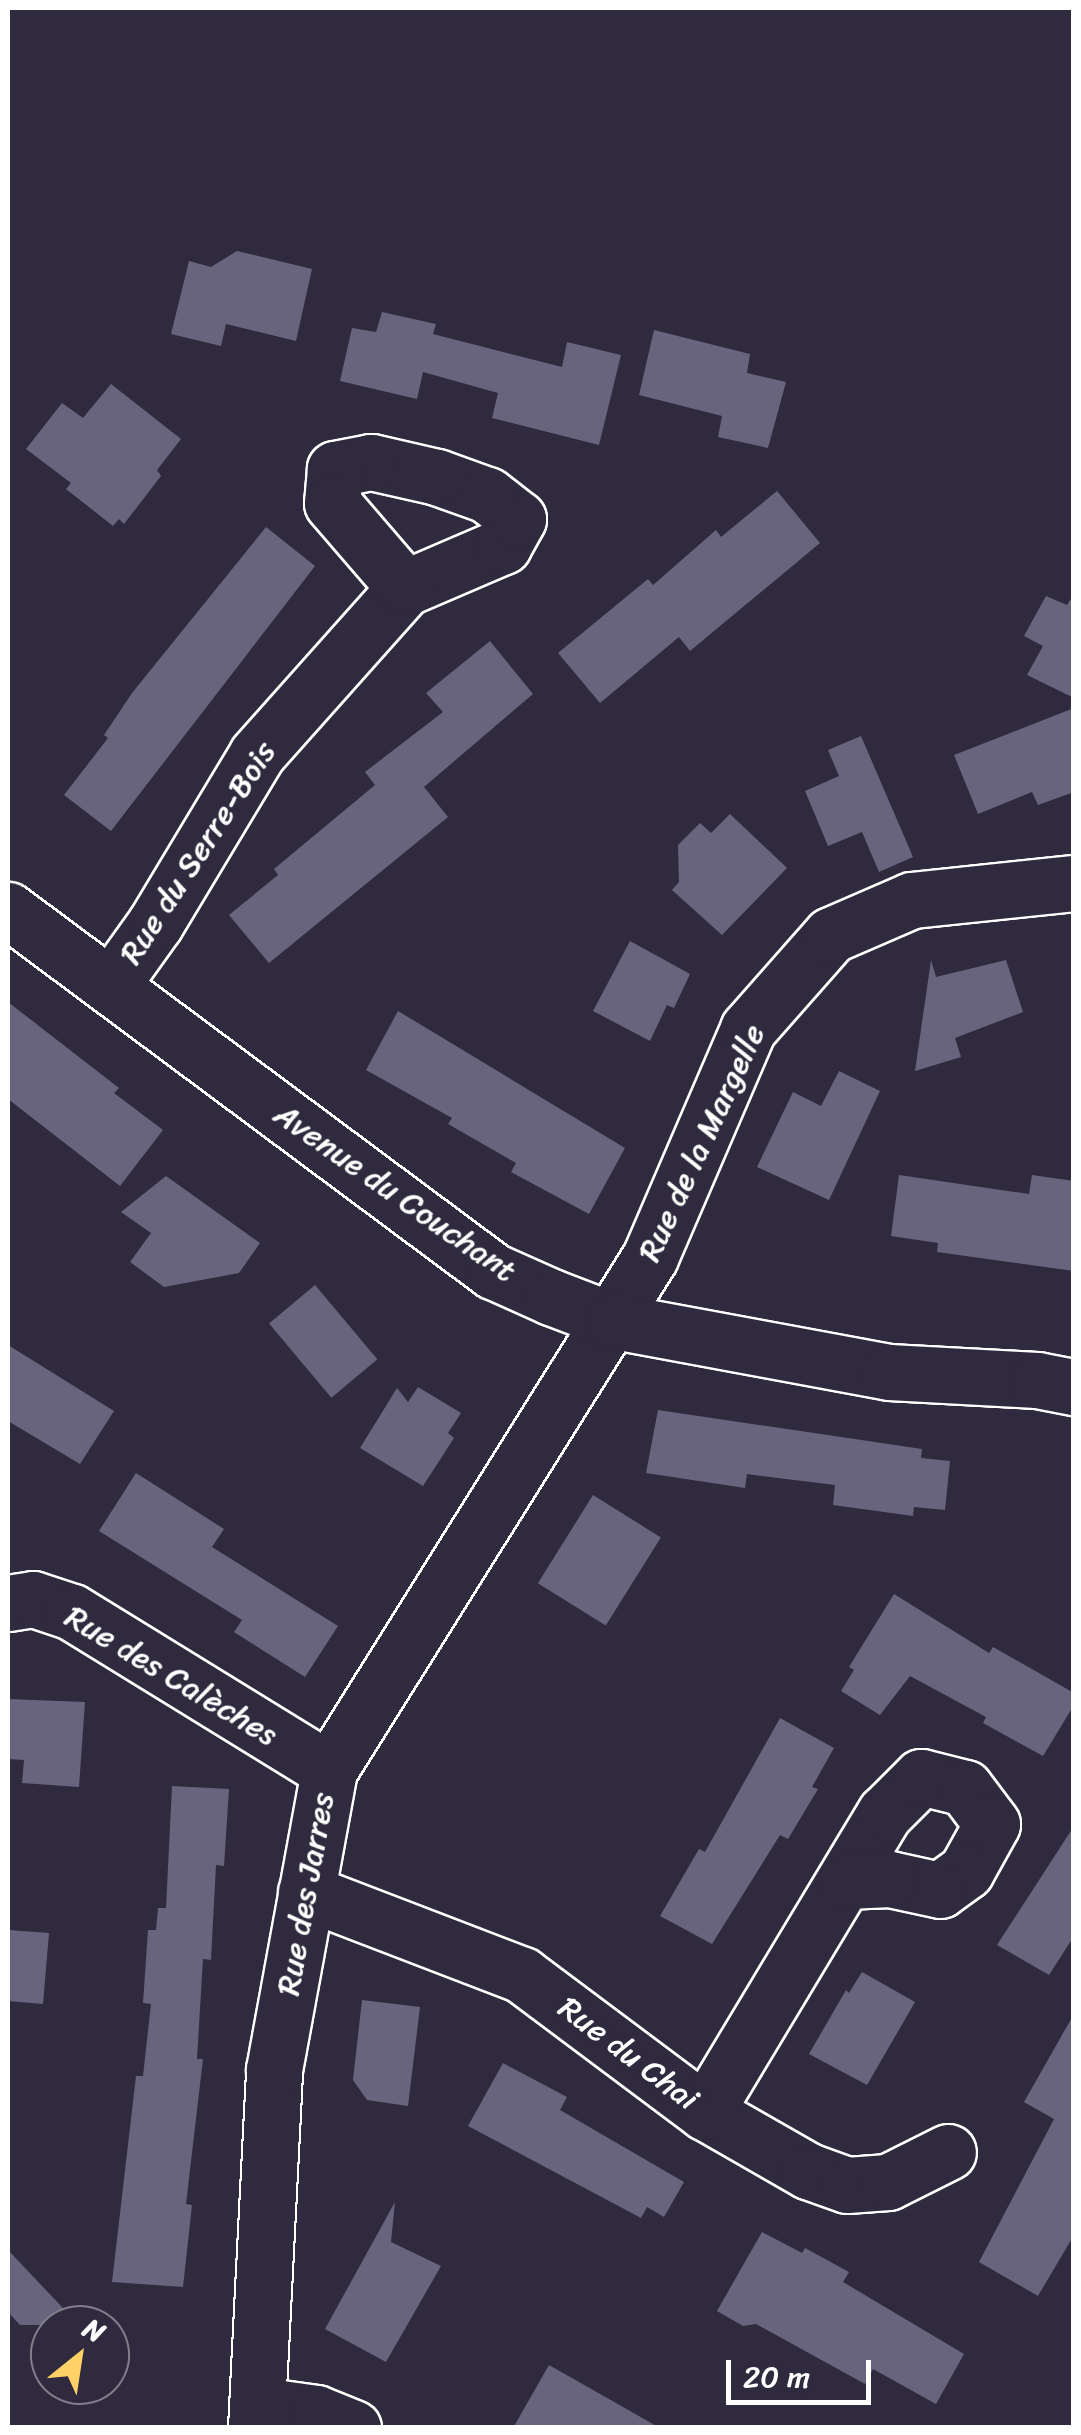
<!DOCTYPE html>
<html>
<head>
<meta charset="utf-8">
<style>
	body { margin:0 }
	#map { position:relative; width:1081px; height:2435px; overflow:hidden; background:#2f2a3d; font-family:Sriracha,sans-serif }
	div>[style] { position:absolute }
	.building>* { inset:0; background:#69647e; transform-origin:0 0 }
	.roads { filter:drop-shadow(2px 0 #fff) drop-shadow(-2px 0 #fff) drop-shadow(0 2px #fff) drop-shadow(0 -2px #fff) }
	.street>* { height:55px; margin:-27.5px; padding:0 27.5px; transform-origin:27.5px; border-radius:27.5px; background:#2f2a3d }
	.secondary>* { height:55px; margin:-27.5px; padding:0 27.5px; transform-origin:27.5px; border-radius:27.5px; background:#2f2a3d }
	span { translate:-50% -50%; white-space:nowrap; text-align:center; line-height:1.15; -webkit-text-stroke:9px #2f2a3d; paint-order:stroke }
	.street-label { font-size:32px; color:#fff }
	.frame { position:absolute; inset:0; border:10px solid #fff; pointer-events:none }
	.north { position:absolute; left:30px; top:2305px; width:100px; height:100px; box-sizing:border-box; background:#2f2a3d; border:2px solid #827f8b; border-radius:50%; rotate:30deg; font-size:28px; font-weight:700; line-height:40px; text-align:center; color:#fff }
	.north::after { content:''; display:block; margin:auto; width:35px; height:45px; background:#ffd166; clip-path:polygon(50% 0,100% 100%,50% 72%,0 100%) }
	.scale { position:absolute; left:726px; top:2360px; width:145px; height:45px; box-sizing:border-box; border:5px solid #fff; border-top:0; padding-left:12px; font-size:30px; line-height:35px; white-space:nowrap; color:#fff; -webkit-text-stroke:8px #2f2a3d; paint-order:stroke }
</style>
</head>
<body>
<div id="map">
	<div class="building">
		<div style="clip-path:polygon(237px 251px,312px 269px,296px 341px,226px 324px,221px 346px,171px 334px,189px 261px,211px 267px)"></div>
		<div style="clip-path:polygon(382px 312px,436px 324px,433px 334px,562px 367px,567px 342px,621px 355px,599px 445px,492px 418px,498px 393px,423px 372px,417px 399px,340px 381px,352px 328px,376px 332px)"></div>
		<div style="clip-path:polygon(654px 330px,750px 354px,747px 373px,786px 382px,768px 448px,718px 437px,722px 416px,639px 395px)"></div>
		<div style="clip-path:polygon(111px 384px,181px 439px,157px 470px,161px 476px,124px 524px,119px 519px,113px 526px,66px 489px,71px 483px,26px 449px,62px 403px,83px 418px)"></div>
		<div style="clip-path:polygon(777px 491px,820px 543px,690px 651px,679px 637px,600px 703px,558px 653px,648px 579px,653px 585px,716px 530px,721px 537px)"></div>
		<div style="clip-path:polygon(266px 527px,315px 566px,111px 831px,64px 795px,108px 738px,104px 735px,132px 693px)"></div>
		<div style="clip-path:polygon(1074px 594px,1074px 698px,1027px 675px,1043px 646px,1024px 636px,1046px 596px,1067px 605px)"></div>
		<div style="clip-path:polygon(490px 641px,533px 694px,424px 787px,448px 817px,269px 963px,229px 915px,278px 875px,274px 869px,375px 785px,365px 772px,443px 712px,426px 693px)"></div>
		<div style="clip-path:polygon(1074px 708px,1074px 792px,1038px 805px,1032px 792px,978px 814px,954px 755px)"></div>
		<div style="clip-path:polygon(861px 736px,913px 857px,879px 872px,862px 832px,828px 846px,805px 791px,839px 776px,828px 750px)"></div>
		<div style="clip-path:polygon(730px 814px,787px 868px,722px 935px,672px 890px,679px 882px,678px 845px,700px 823px,711px 833px)"></div>
		<div style="clip-path:polygon(630px 941px,690px 974px,674px 1008px,667px 1005px,650px 1041px,593px 1011px)"></div>
		<div style="clip-path:polygon(931px 960px,936px 977px,1006px 960px,1023px 1012px,955px 1038px,961px 1057px,915px 1071px)"></div>
		<div style="clip-path:polygon(8px 1002px,119px 1088px,114px 1093px,163px 1130px,120px 1186px,8px 1099px)"></div>
		<div style="clip-path:polygon(398px 1011px,625px 1148px,589px 1214px,511px 1172px,516px 1163px,448px 1124px,452px 1118px,366px 1070px)"></div>
		<div style="clip-path:polygon(839px 1071px,880px 1091px,829px 1200px,757px 1167px,793px 1092px,821px 1106px)"></div>
		<div style="clip-path:polygon(899px 1175px,1029px 1194px,1032px 1175px,1074px 1181px,1074px 1271px,937px 1252px,938px 1243px,891px 1236px)"></div>
		<div style="clip-path:polygon(166px 1176px,260px 1243px,239px 1273px,164px 1287px,130px 1262px,151px 1233px,121px 1212px)"></div>
		<div style="left:315px;top:1285px;width:97px;height:60px;rotate:50deg"></div>
		<div style="clip-path:polygon(8px 1345px,114px 1411px,80px 1464px,8px 1421px)"></div>
		<div style="clip-path:polygon(418px 1387px,461px 1413px,448px 1433px,454px 1438px,423px 1486px,360px 1448px,397px 1388px,408px 1402px)"></div>
		<div style="clip-path:polygon(658px 1410px,922px 1449px,921px 1458px,950px 1461px,945px 1510px,914px 1507px,913px 1516px,833px 1505px,835px 1485px,747px 1474px,745px 1488px,646px 1473px)"></div>
		<div style="clip-path:polygon(136px 1473px,224px 1529px,212px 1547px,338px 1626px,305px 1677px,234px 1632px,242px 1620px,99px 1531px)"></div>
		<div style="left:593px;top:1495px;width:80px;height:104px;rotate:32deg"></div>
		<div style="clip-path:polygon(894px 1594px,989px 1653px,993px 1647px,1074px 1693px,1074px 1705px,1043px 1756px,983px 1723px,986px 1717px,910px 1676px,880px 1715px,841px 1691px,854px 1670px,849px 1667px)"></div>
		<div style="clip-path:polygon(8px 1699px,85px 1702px,79px 1787px,22px 1783px,24px 1760px,8px 1759px)"></div>
		<div style="clip-path:polygon(780px 1718px,834px 1748px,812px 1787px,818px 1789px,788px 1839px,780px 1835px,712px 1944px,660px 1916px,699px 1849px,705px 1852px)"></div>
		<div style="clip-path:polygon(172px 1786px,229px 1789px,224px 1866px,216px 1865px,211px 1960px,203px 1959px,197px 2059px,203px 2059px,186px 2204px,192px 2205px,183px 2287px,112px 2282px,136px 2076px,143px 2076px,151px 2004px,143px 2003px,148px 1930px,156px 1930px,158px 1908px,166px 1908px)"></div>
		<div style="clip-path:polygon(1074px 1826px,1074px 1936px,1049px 1975px,997px 1945px)"></div>
		<div style="clip-path:polygon(8px 1930px,49px 1933px,43px 2004px,8px 2001px)"></div>
		<div style="clip-path:polygon(862px 1972px,915px 2002px,867px 2085px,809px 2054px,846px 1990px,849px 1993px)"></div>
		<div style="clip-path:polygon(362px 2000px,420px 2007px,408px 2106px,367px 2100px,353px 2080px)"></div>
		<div style="clip-path:polygon(1074px 2014px,1074px 2235px,1038px 2296px,979px 2262px,1054px 2119px,1024px 2102px)"></div>
		<div style="clip-path:polygon(503px 2063px,567px 2097px,560px 2110px,684px 2182px,664px 2217px,647px 2207px,641px 2218px,468px 2126px)"></div>
		<div style="clip-path:polygon(395px 2202px,391px 2242px,441px 2266px,386px 2362px,325px 2329px)"></div>
		<div style="clip-path:polygon(762px 2232px,802px 2253px,805px 2248px,849px 2272px,843px 2282px,964px 2354px,936px 2404px,873px 2369px,865px 2384px,756px 2324px,743px 2326px,717px 2311px)"></div>
		<div style="clip-path:polygon(8px 2250px,79px 2325px,20px 2325px,8px 2312px)"></div>
		<div style="clip-path:polygon(549px 2365px,660px 2428px,513px 2428px)"></div>
	</div>
	<div class="roads">
		<div class="street">
			<div style="left:112px;top:984px;width:74px;rotate:-54.4deg"></div>
			<div style="left:155px;top:924px;width:198px;rotate:-59deg"></div>
			<div style="left:257px;top:754px;width:222px;rotate:-48.3deg"></div>
			<div style="left:405px;top:588px;width:107px;rotate:-23.2deg"></div>
			<div style="left:503px;top:546px;width:31px;rotate:-61deg"></div>
			<div style="left:518px;top:519px;width:39px;rotate:-142deg"></div>
			<div style="left:487px;top:495px;width:53px;rotate:-160.2deg"></div>
			<div style="left:437px;top:477px;width:68px;rotate:-167.2deg"></div>
			<div style="left:371px;top:462px;width:37px;rotate:169deg"></div>
			<div style="left:335px;top:469px;width:34px;rotate:95deg"></div>
			<div style="left:332px;top:503px;width:112px;rotate:49.3deg"></div>
			<div style="left:8px;top:1603px;width:25px;rotate:-9deg"></div>
			<div style="left:33px;top:1599px;width:41px;rotate:18.4deg"></div>
			<div style="left:72px;top:1612px;width:302px;rotate:31.6deg"></div>
			<div style="left:306px;top:1892px;width:231px;rotate:21deg"></div>
			<div style="left:522px;top:1975px;width:229px;rotate:36.8deg"></div>
			<div style="left:705px;top:2112px;width:119px;rotate:29.8deg"></div>
			<div style="left:808px;top:2171px;width:41px;rotate:19.7deg"></div>
			<div style="left:847px;top:2185px;width:41px;rotate:-4.2deg"></div>
			<div style="left:888px;top:2182px;width:67px;rotate:-26.6deg"></div>
			<div style="left:705px;top:2112px;width:349px;rotate:-59deg"></div>
			<div style="left:885px;top:1813px;width:51px;rotate:-45deg"></div>
			<div style="left:921px;top:1777px;width:45px;rotate:14deg"></div>
			<div style="left:965px;top:1788px;width:45px;rotate:53.1deg"></div>
			<div style="left:992px;top:1824px;width:54px;rotate:119deg"></div>
			<div style="left:966px;top:1871px;width:32px;rotate:144deg"></div>
			<div style="left:940px;top:1890px;width:51px;rotate:-167.6deg"></div>
			<div style="left:890px;top:1879px;width:44px;rotate:177.4deg"></div>
			<div style="left:259px;top:2405px;width:58px;rotate:8deg"></div>
			<div style="left:316px;top:2413px;width:40px;rotate:22deg"></div>
			<div style="left:256px;top:2428px;width:358px;rotate:-87.1deg"></div>
			<div style="left:274px;top:2070px;width:305px;rotate:-79.6deg"></div>
			<div style="left:329px;top:1770px;width:605px;rotate:-57.96deg"></div>
			<div style="left:650px;top:1257px;width:248px;rotate:-66.7deg"></div>
			<div style="left:748px;top:1029px;width:125px;rotate:-48.6deg"></div>
			<div style="left:831px;top:935px;width:88px;rotate:-23.4deg"></div>
			<div style="left:912px;top:900px;width:163px;rotate:-6deg"></div>
		</div>
		<div class="secondary">
			<div style="left:8px;top:910px;width:605px;rotate:36.66deg"></div>
			<div style="left:493px;top:1271px;width:64px;rotate:24.1deg"></div>
			<div style="left:551px;top:1297px;width:67px;rotate:20.9deg"></div>
			<div style="left:614px;top:1321px;width:280px;rotate:10.5deg"></div>
			<div style="left:889px;top:1372px;width:148px;rotate:3.1deg"></div>
			<div style="left:1037px;top:1380px;width:38px;rotate:11deg"></div>
		</div>
	</div>
	<div class="street-label">
		<span style="left:198px;top:853px;rotate:-57deg">Rue du Serre-Bois</span>
		<span style="left:702px;top:1143px;rotate:-65deg">Rue de la Margelle</span>
		<span style="left:395px;top:1193px;rotate:35deg">Avenue du Couchant</span>
		<span style="left:171px;top:1676px;rotate:31deg">Rue des Calèches</span>
		<span style="left:306px;top:1894px;rotate:-80deg">Rue des Jarres</span>
		<span style="left:628px;top:2054px;rotate:37deg">Rue du Chai</span>
	</div>
	<div class="frame"></div>
	<div class="north">N</div>
	<div class="scale">20 m</div>
</div>
</body>
</html>
